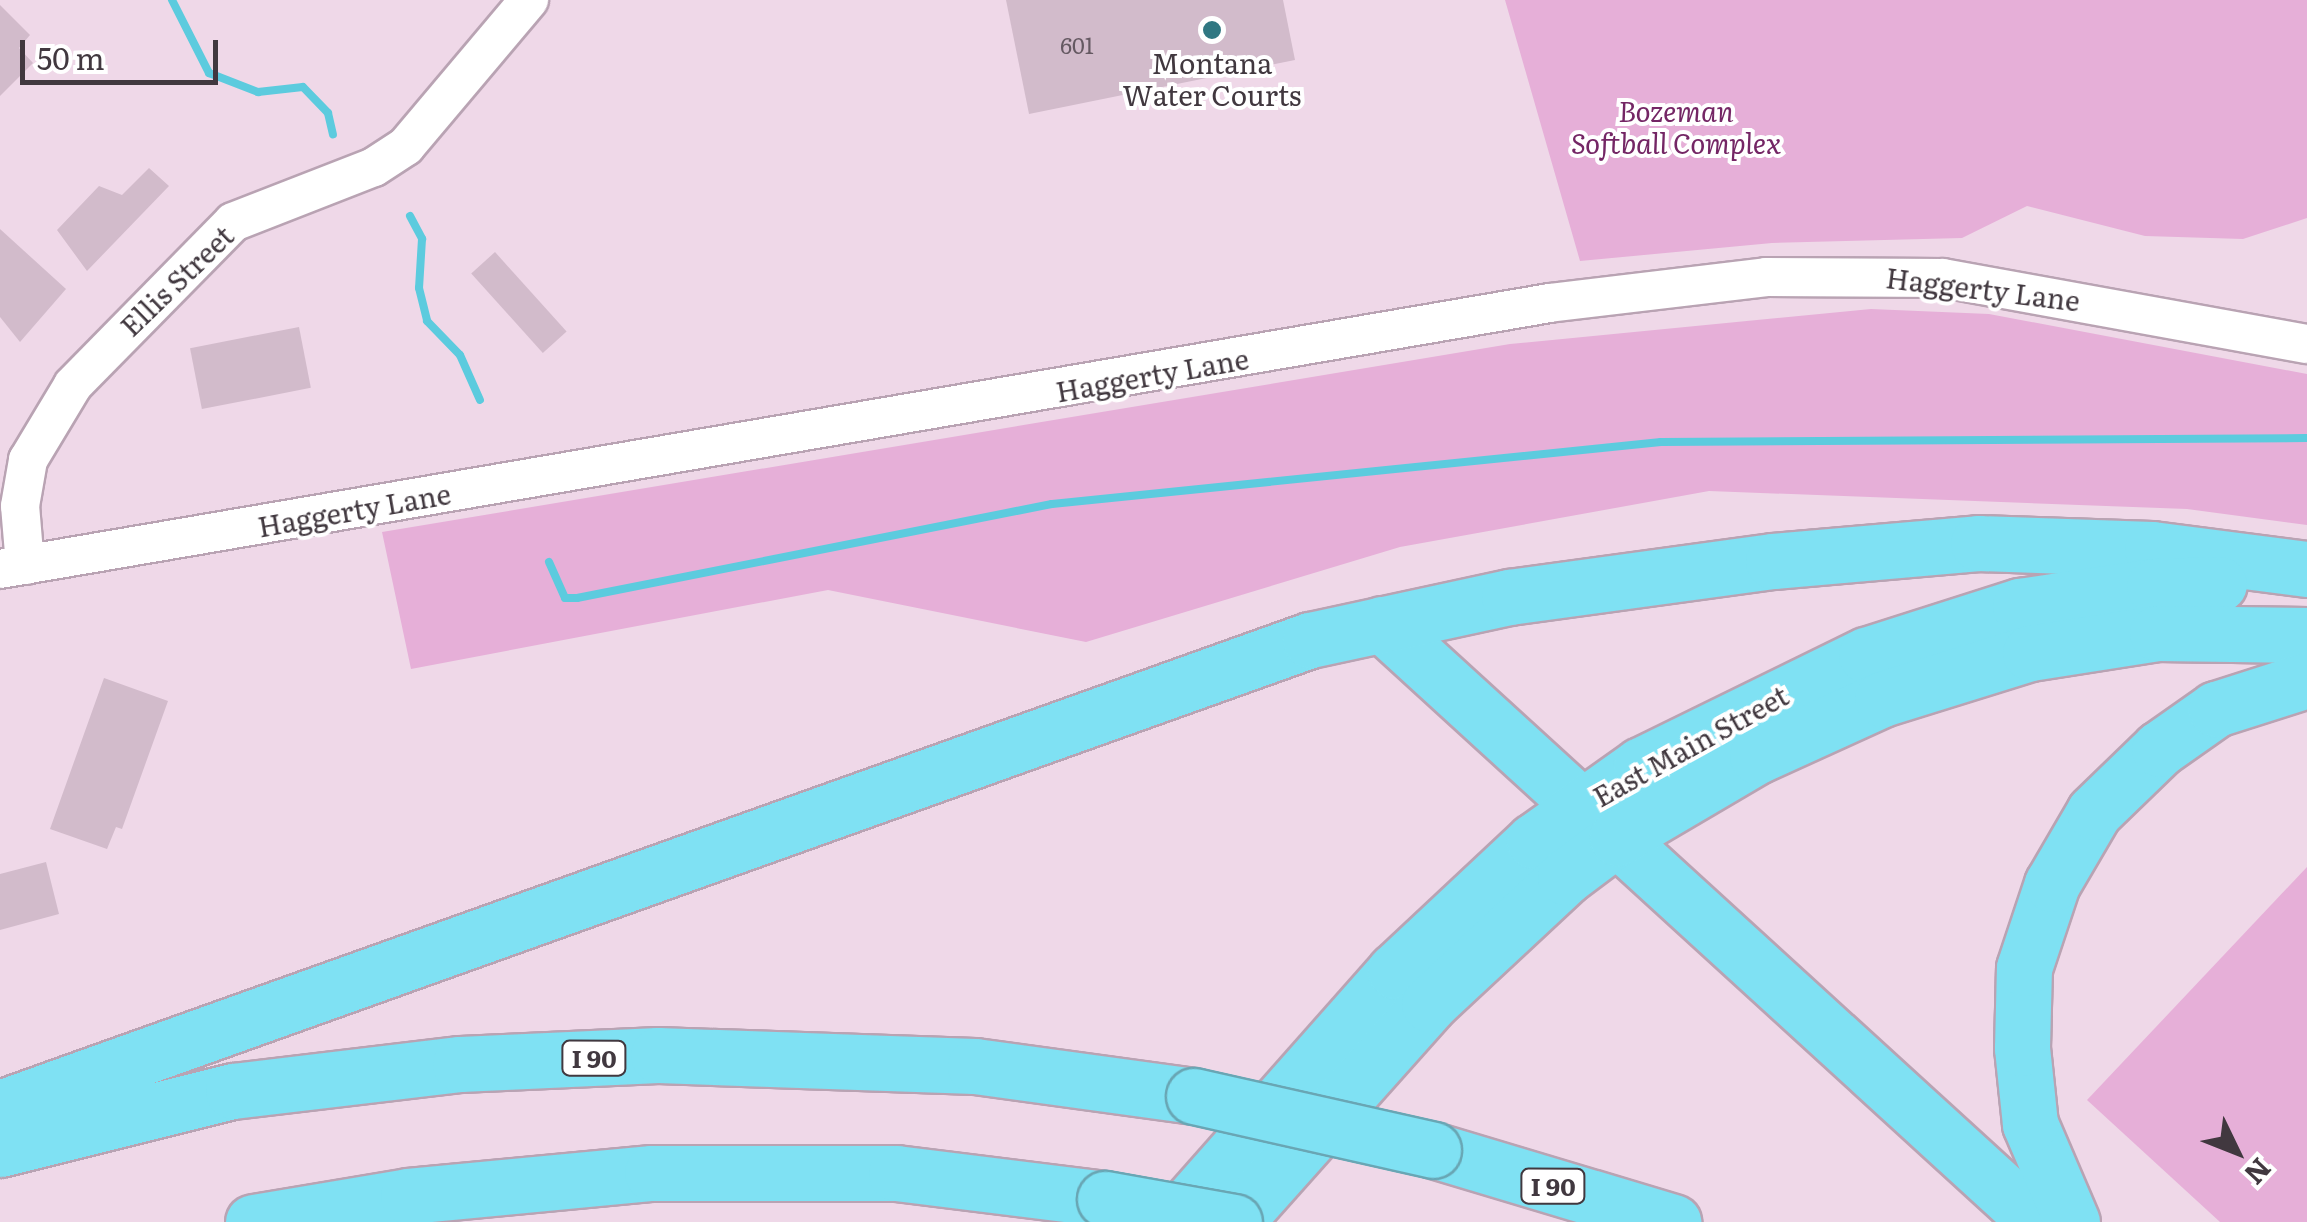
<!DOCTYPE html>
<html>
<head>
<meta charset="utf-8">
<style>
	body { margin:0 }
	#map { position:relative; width:2307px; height:1222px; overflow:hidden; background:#efd8e8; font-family:Literata,serif }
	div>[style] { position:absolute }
	.green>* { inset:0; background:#e6afd8 }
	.stream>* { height:8px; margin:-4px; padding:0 4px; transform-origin:4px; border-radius:4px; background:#5ccbde }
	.building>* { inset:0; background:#d2bbcb; transform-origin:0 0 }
	.roads { filter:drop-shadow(2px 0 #b9a3b3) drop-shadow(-2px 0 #b9a3b3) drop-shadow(0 2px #b9a3b3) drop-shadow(0 -2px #b9a3b3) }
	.minor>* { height:38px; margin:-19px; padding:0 19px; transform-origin:19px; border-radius:19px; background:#fff }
	.highway>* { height:55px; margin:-27.5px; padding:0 27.5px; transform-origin:27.5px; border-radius:27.5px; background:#7fe1f3 }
	.bridges { filter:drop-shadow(2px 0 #69a6b4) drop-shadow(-2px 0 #69a6b4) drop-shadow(0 2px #69a6b4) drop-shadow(0 -2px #69a6b4) }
	.highway-bridge>* { height:55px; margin:-27.5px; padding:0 27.5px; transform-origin:27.5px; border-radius:27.5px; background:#7fe1f3 }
	.dots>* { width:28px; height:28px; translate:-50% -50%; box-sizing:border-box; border:5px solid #fff; border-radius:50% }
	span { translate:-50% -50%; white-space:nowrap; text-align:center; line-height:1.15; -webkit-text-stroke:8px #fff; paint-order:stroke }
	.number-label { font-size:22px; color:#655962 }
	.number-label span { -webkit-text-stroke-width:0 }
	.shield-label span { padding:2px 8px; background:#fff; border:2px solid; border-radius:8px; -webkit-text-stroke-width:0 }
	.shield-label { font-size:25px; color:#41383f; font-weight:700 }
	.poi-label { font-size:28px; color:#41383f }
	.park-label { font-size:28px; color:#742665; font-style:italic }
	.street-label { font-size:28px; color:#41383f }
	.north { position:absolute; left:2187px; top:1102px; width:100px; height:100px; -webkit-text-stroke:8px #fff; paint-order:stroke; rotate:133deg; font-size:28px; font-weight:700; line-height:40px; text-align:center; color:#41383f }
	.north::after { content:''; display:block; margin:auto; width:35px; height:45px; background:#41383f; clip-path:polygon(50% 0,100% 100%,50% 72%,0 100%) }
	.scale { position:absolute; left:20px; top:40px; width:198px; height:45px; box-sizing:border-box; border:5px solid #41383f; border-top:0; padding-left:12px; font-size:30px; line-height:35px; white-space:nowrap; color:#41383f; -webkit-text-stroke:8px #fff; paint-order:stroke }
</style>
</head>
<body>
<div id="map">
	<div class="green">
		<div style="clip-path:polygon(1505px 0,2307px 0,2307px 218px,2243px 239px,2145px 236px,2027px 206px,1962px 238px,1772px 243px,1580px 261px)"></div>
		<div style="clip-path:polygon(1871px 309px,1989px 314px,2307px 374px,2307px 525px,2187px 509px,1709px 491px,1400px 547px,1086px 642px,828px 590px,411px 669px,382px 532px,1510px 344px)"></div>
		<div style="clip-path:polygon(2307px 867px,2307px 1222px,2220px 1222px,2087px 1100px)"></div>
	</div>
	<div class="stream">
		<div style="left:172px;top:0;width:82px;rotate:63.1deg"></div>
		<div style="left:209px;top:73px;width:53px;rotate:21.2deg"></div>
		<div style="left:258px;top:92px;width:45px;rotate:-6.3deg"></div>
		<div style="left:303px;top:87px;width:36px;rotate:46deg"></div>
		<div style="left:328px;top:113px;width:22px;rotate:77deg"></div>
		<div style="left:410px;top:216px;width:26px;rotate:62deg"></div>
		<div style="left:422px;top:239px;width:49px;rotate:93.5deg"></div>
		<div style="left:419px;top:288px;width:34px;rotate:76deg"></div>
		<div style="left:427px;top:321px;width:47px;rotate:45.9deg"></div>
		<div style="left:460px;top:355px;width:49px;rotate:66deg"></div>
		<div style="left:549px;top:562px;width:39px;rotate:66deg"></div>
		<div style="left:565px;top:598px;width:12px"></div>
		<div style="left:577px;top:598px;width:484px;rotate:-11.2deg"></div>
		<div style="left:1052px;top:504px;width:612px;rotate:-5.81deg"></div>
		<div style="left:1661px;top:442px;width:646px;rotate:-0.35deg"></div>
	</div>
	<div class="building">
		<div style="clip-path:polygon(1006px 0,1283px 0,1295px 60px,1029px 114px)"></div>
		<div style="clip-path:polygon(0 5px,30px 35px,19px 48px,33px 63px,0 96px)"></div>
		<div style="clip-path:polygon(149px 168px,169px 186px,87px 271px,57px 230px,99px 186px,122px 195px)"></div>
		<div style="clip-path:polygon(0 229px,66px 289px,20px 342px,0 317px)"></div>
		<div style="left:495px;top:252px;width:107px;height:32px;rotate:48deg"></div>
		<div style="left:299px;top:327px;width:62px;height:111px;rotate:79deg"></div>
		<div style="clip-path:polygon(104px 678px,168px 701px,122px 829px,116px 827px,107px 849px,50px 829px)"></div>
		<div style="clip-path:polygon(46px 862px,59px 914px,0 930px,0 874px)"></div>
	</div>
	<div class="roads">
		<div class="minor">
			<div style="left:25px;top:565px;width:59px;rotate:-94.8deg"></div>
			<div style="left:20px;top:506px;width:47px;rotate:-80.1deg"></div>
			<div style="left:28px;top:460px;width:87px;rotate:-59deg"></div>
			<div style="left:73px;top:385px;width:228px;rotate:-45.5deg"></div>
			<div style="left:233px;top:222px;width:151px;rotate:-21.3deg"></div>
			<div style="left:374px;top:167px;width:38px;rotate:-33deg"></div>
			<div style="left:406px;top:146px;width:191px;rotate:-49.9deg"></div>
			<div style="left:0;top:569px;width:1572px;rotate:-9.74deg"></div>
			<div style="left:1549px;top:303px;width:219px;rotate:-6.8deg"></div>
			<div style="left:1766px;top:277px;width:177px;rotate:0.3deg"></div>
			<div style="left:1943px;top:278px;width:370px;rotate:10.3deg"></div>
		</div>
		<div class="highway">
			<div style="left:1382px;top:624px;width:887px;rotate:42.4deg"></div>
			<div style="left:0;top:1108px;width:1391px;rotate:-19.66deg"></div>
			<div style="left:1310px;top:640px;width:204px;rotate:-12.2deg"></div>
			<div style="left:1509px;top:597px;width:266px;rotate:-7.8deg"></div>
			<div style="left:1773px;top:561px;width:206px;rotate:-5deg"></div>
			<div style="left:1978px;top:543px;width:174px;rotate:2deg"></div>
			<div style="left:2152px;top:549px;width:156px;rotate:7.4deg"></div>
			<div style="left:0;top:1149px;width:240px;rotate:-14deg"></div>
			<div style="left:233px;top:1091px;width:229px;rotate:-6.8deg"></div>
			<div style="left:460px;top:1064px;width:198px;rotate:-2.6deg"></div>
			<div style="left:658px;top:1055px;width:317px;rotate:2deg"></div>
			<div style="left:975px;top:1066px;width:221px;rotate:7.8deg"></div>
			<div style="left:1433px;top:1150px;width:251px;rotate:16.7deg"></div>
			<div style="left:253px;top:1222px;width:157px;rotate:-9.5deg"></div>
			<div style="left:408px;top:1196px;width:245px;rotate:-5.4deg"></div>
			<div style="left:652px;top:1173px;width:244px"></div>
			<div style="left:896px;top:1173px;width:211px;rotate:7.1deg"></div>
			<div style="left:1173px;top:1222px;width:335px;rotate:-48.5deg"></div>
			<div style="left:1395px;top:971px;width:190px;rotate:-43.1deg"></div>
			<div style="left:1534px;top:841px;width:131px;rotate:-35.4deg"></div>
			<div style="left:1641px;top:765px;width:250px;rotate:-26.1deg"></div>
			<div style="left:1866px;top:655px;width:162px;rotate:-17.7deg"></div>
			<div style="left:2020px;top:606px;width:135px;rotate:-8.5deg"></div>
			<div style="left:2154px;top:586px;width:65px;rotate:-1.8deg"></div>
			<div style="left:1235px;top:1222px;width:292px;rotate:-48.3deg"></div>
			<div style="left:1429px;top:1004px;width:186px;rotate:-43deg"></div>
			<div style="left:1565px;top:877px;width:65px;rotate:-36.9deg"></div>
			<div style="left:1617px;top:838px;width:162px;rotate:-30.4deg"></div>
			<div style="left:1757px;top:756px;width:137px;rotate:-24.5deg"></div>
			<div style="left:1882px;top:699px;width:155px;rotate:-17.3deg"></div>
			<div style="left:2030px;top:653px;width:129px;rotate:-8.9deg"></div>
			<div style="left:2157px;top:633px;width:150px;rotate:0.8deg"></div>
			<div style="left:2072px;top:1222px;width:107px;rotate:-113.2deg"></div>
			<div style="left:2030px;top:1124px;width:76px;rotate:-96deg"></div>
			<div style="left:2022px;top:1048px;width:80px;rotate:-88.6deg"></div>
			<div style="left:2024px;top:968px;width:89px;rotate:-71.6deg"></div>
			<div style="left:2052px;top:884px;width:83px;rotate:-59.7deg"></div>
			<div style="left:2094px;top:812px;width:91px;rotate:-44.1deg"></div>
			<div style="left:2159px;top:749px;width:70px;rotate:-35.1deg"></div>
			<div style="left:2216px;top:709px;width:96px;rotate:-17.7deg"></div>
		</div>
	</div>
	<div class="bridges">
		<div class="highway-bridge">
			<div style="left:1194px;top:1096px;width:245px;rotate:12.7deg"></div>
			<div style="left:1105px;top:1199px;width:131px;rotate:10.1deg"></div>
		</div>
	</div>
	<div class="dots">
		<div style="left:1212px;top:30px;background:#307782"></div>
	</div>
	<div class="number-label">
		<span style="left:1077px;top:45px">601</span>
	</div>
	<div class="shield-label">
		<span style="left:594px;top:1058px">I 90</span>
		<span style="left:1553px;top:1186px">I 90</span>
	</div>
	<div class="poi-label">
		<span style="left:1212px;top:78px">Montana<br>Water Courts</span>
	</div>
	<div class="park-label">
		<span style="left:1676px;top:126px">Bozeman<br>Softball Complex</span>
	</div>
	<div class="street-label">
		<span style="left:176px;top:280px;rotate:-44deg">Ellis Street</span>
		<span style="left:1983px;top:288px;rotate:7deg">Haggerty Lane</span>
		<span style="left:1152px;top:374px;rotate:-10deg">Haggerty Lane</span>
		<span style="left:354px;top:509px;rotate:-10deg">Haggerty Lane</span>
		<span style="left:1690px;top:745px;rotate:-29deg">East Main Street</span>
	</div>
	<div class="north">N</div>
	<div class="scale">50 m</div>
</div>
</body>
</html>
